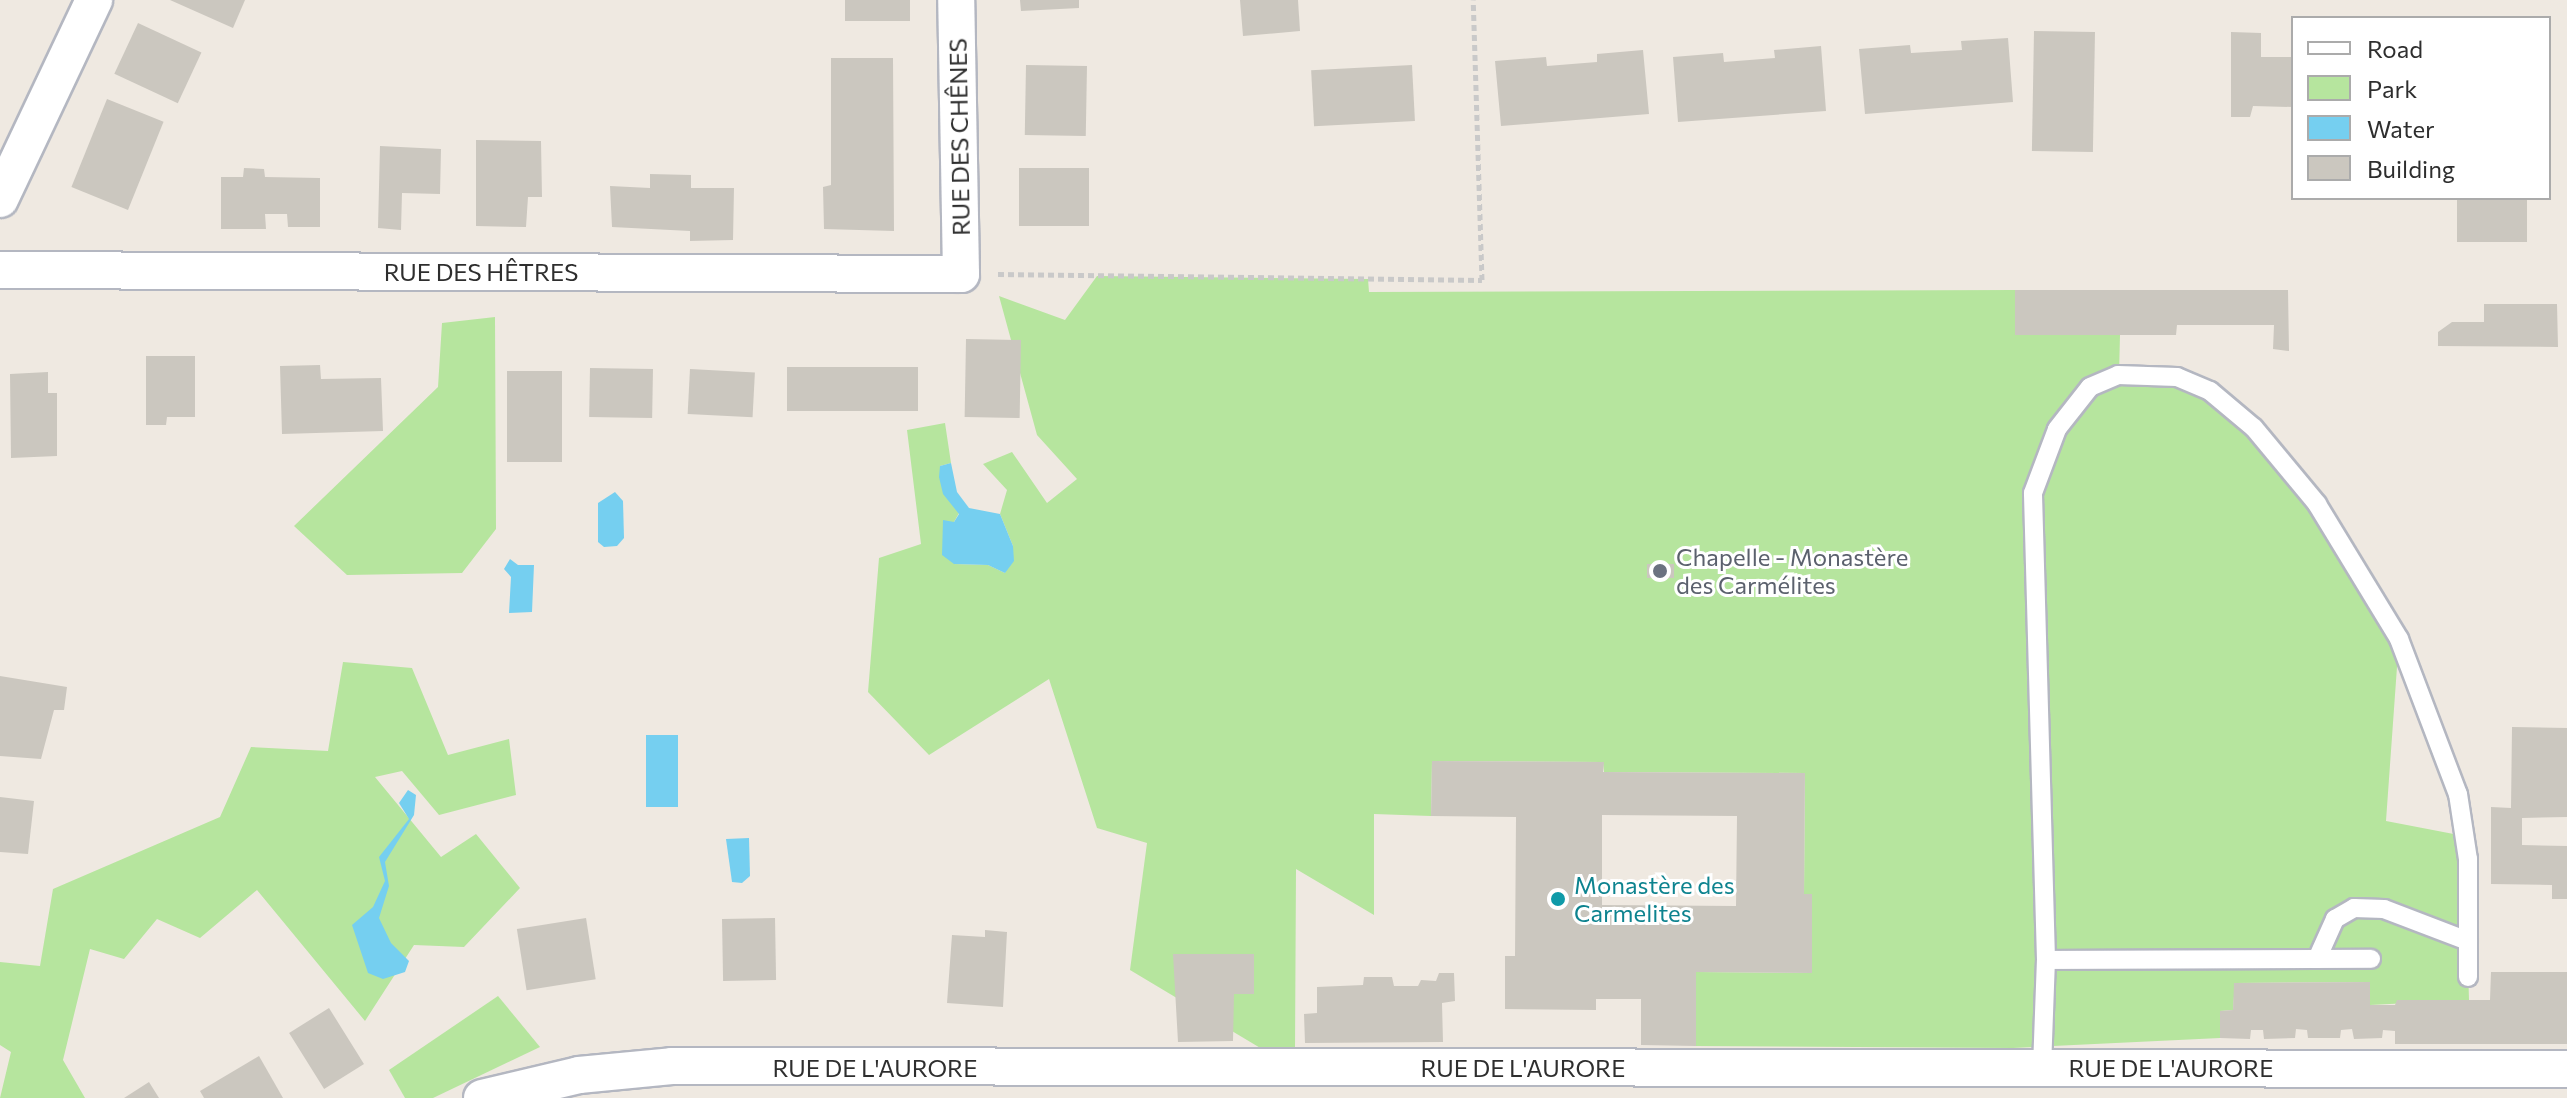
<!DOCTYPE html>
<html>
<head>
<meta charset="utf-8">
<style>
	body { margin:0 }
	#map { position:relative; width:2567px; height:1098px; overflow:hidden; background:#efe9e1; font-family:Commissioner,sans-serif }
	div>[style] { position:absolute }
	.green>* { inset:0; background:#b6e59e }
	.water>* { inset:0; background:#75cff0; transform-origin:0 0 }
	.building>* { inset:0; background:#cbc7bf; transform-origin:0 0 }
	.path>* { height:5px; margin-top:-2.5px; transform-origin:0; background:repeating-linear-gradient(90deg,#c9c9c9 0 6px,transparent 0 10px) }
	.roads { filter:drop-shadow(2px 0 #b4b7c1) drop-shadow(-2px 0 #b4b7c1) drop-shadow(0 2px #b4b7c1) drop-shadow(0 -2px #b4b7c1) }
	.lane>* { height:18px; margin:-9px; padding:0 9px; transform-origin:9px; border-radius:9px; background:#fff }
	.street>* { height:36px; margin:-18px; padding:0 18px; transform-origin:18px; border-radius:18px; background:#fff }
	.dots>* { width:22px; height:22px; translate:-50% -50%; box-sizing:border-box; border:4px solid #fff; border-radius:50% }
	span { translate:-50% -50%; white-space:nowrap; text-align:center; line-height:1.15; -webkit-text-stroke:6px #fff; paint-order:stroke }
	.street-label { font-size:24px; color:#2e2e2e }
	.worship-label { font-size:24px; color:#5b616d }
	.left { translate:0 -50%; text-align:left }
	.culture-label { font-size:24px; color:#0d838f }
	.legend { position:absolute; left:2291px; top:16px; width:260px; height:184px; box-sizing:border-box; background:#fff; border:2px solid #ababab; margin:0; padding:10px 14px; list-style:none; font-size:24px; color:#2e2e2e }
	.legend li { display:flex; align-items:center; gap:16px; height:40px }
	.legend b { width:40px; border:2px solid #ababab }
</style>
</head>
<body>
<div id="map">
	<div class="green">
		<div style="clip-path:polygon(1097px 276px,1368px 279px,1369px 292px,2015px 290px,2015px 335px,2120px 335px,2119px 375px,2177px 377px,2254px 429px,2399px 639px,2386px 821px,2464px 836px,2469px 1000px,2370px 1005px,2369px 982px,2235px 983px,2233px 1010px,2220px 1011px,2220px 1038px,2013px 1048px,1696px 1046px,1696px 972px,1812px 973px,1812px 895px,1804px 894px,1805px 773px,1604px 772px,1603px 762px,1432px 761px,1431px 816px,1374px 814px,1374px 915px,1296px 869px,1295px 1050px,1262px 1049px,1130px 970px,1147px 843px,1097px 828px,1049px 679px,929px 755px,868px 692px,879px 558px,921px 544px,907px 430px,945px 423px,951px 463px,940px 466px,959px 513px,954px 522px,954px 564px,988px 565px,1005px 573px,1013px 546px,1000px 514px,1007px 490px,983px 464px,1012px 452px,1047px 503px,1077px 479px,1037px 435px,999px 296px,1065px 320px)"></div>
		<div style="clip-path:polygon(495px 317px,496px 529px,462px 573px,347px 575px,294px 526px,438px 387px,442px 323px)"></div>
		<div style="clip-path:polygon(343px 662px,412px 668px,448px 755px,509px 739px,516px 795px,439px 815px,402px 771px,375px 777px,441px 857px,476px 834px,520px 888px,464px 947px,414px 945px,365px 1021px,257px 890px,200px 938px,157px 919px,124px 959px,90px 949px,63px 1060px,85px 1098px,0 1098px,11px 1052px,0 1045px,0 962px,40px 966px,53px 889px,220px 817px,251px 747px,328px 751px)"></div>
		<div style="clip-path:polygon(498px 996px,540px 1047px,433px 1098px,405px 1098px,389px 1070px)"></div>
	</div>
	<div class="water">
		<div style="clip-path:polygon(951px 463px,957px 492px,969px 508px,1000px 514px,1013px 546px,1014px 561px,1005px 573px,988px 565px,954px 564px,942px 555px,943px 520px,954px 522px,959px 514px,943px 494px,939px 477px,940px 466px)"></div>
		<div style="clip-path:polygon(615px 492px,623px 501px,624px 538px,617px 546px,604px 547px,598px 542px,598px 503px)"></div>
		<div style="clip-path:polygon(510px 559px,518px 565px,534px 565px,532px 612px,509px 613px,511px 577px,504px 569px)"></div>
		<div style="left:646px;top:735px;width:32px;height:72px"></div>
		<div style="clip-path:polygon(408px 790px,416px 795px,414px 815px,385px 862px,389px 886px,379px 918px,391px 943px,409px 961px,405px 972px,383px 979px,368px 973px,352px 925px,373px 907px,385px 881px,379px 857px,409px 819px,399px 803px)"></div>
		<div style="clip-path:polygon(749px 838px,750px 876px,742px 883px,732px 882px,726px 839px)"></div>
	</div>
	<div class="building">
		<div style="clip-path:polygon(170px 0,245px 0,233px 28px)"></div>
		<div style="left:845px;top:0;width:65px;height:21px"></div>
		<div style="clip-path:polygon(1020px 0,1079px 0,1079px 8px,1021px 11px)"></div>
		<div style="clip-path:polygon(1240px 0,1298px 0,1300px 31px,1243px 36px)"></div>
		<div style="left:138px;top:23px;width:70px;height:56px;rotate:25deg"></div>
		<div style="left:2034px;top:31px;width:61px;height:120px;rotate:1deg"></div>
		<div style="clip-path:polygon(2231px 32px,2261px 33px,2261px 57px,2293px 57px,2293px 107px,2253px 106px,2250px 117px,2231px 117px)"></div>
		<div style="clip-path:polygon(2008px 38px,2013px 102px,1865px 114px,1859px 49px,1910px 45px,1911px 53px,1962px 50px,1961px 41px)"></div>
		<div style="clip-path:polygon(1821px 46px,1826px 111px,1678px 122px,1673px 57px,1723px 53px,1724px 62px,1775px 58px,1774px 50px)"></div>
		<div style="clip-path:polygon(1643px 50px,1649px 114px,1501px 126px,1495px 61px,1546px 57px,1547px 66px,1597px 62px,1597px 54px)"></div>
		<div style="clip-path:polygon(831px 58px,893px 58px,894px 231px,824px 229px,823px 187px,831px 185px)"></div>
		<div style="left:1026px;top:65px;width:61px;height:70px;rotate:1deg"></div>
		<div style="left:1412px;top:65px;width:56px;height:101px;rotate:87deg"></div>
		<div style="left:107px;top:99px;width:61px;height:95px;rotate:22deg"></div>
		<div style="clip-path:polygon(476px 140px,541px 141px,542px 197px,528px 197px,526px 227px,476px 226px)"></div>
		<div style="clip-path:polygon(380px 146px,441px 149px,440px 194px,402px 193px,401px 230px,378px 228px)"></div>
		<div style="clip-path:polygon(244px 168px,264px 169px,265px 177px,320px 178px,320px 227px,288px 227px,287px 214px,265px 214px,266px 229px,221px 229px,221px 177px,243px 177px)"></div>
		<div style="left:1019px;top:168px;width:70px;height:58px"></div>
		<div style="clip-path:polygon(650px 174px,691px 175px,691px 188px,734px 188px,733px 240px,690px 241px,690px 231px,612px 227px,610px 186px,650px 188px)"></div>
		<div style="left:2457px;top:198px;width:70px;height:44px"></div>
		<div style="clip-path:polygon(2015px 290px,2288px 290px,2289px 351px,2273px 349px,2274px 325px,2177px 325px,2176px 335px,2015px 335px)"></div>
		<div style="clip-path:polygon(2484px 304px,2557px 304px,2558px 347px,2438px 346px,2438px 332px,2452px 322px,2484px 322px)"></div>
		<div style="left:966px;top:339px;width:55px;height:78px;rotate:1deg"></div>
		<div style="clip-path:polygon(146px 356px,195px 356px,195px 417px,167px 417px,166px 425px,146px 425px)"></div>
		<div style="clip-path:polygon(320px 365px,321px 379px,381px 378px,383px 431px,282px 434px,280px 366px)"></div>
		<div style="left:787px;top:367px;width:131px;height:44px"></div>
		<div style="left:590px;top:368px;width:63px;height:49px;rotate:1deg"></div>
		<div style="left:690px;top:369px;width:65px;height:45px;rotate:3deg"></div>
		<div style="left:507px;top:371px;width:55px;height:91px"></div>
		<div style="clip-path:polygon(48px 372px,48px 393px,57px 393px,57px 456px,11px 458px,10px 374px)"></div>
		<div style="left:1647px;top:564px;width:27px;height:14px"></div>
		<div style="clip-path:polygon(0 676px,67px 687px,64px 710px,54px 710px,41px 759px,0 756px)"></div>
		<div style="clip-path:polygon(2512px 727px,2567px 728px,2567px 817px,2522px 818px,2522px 845px,2567px 846px,2567px 899px,2552px 899px,2552px 885px,2491px 884px,2491px 807px,2511px 808px)"></div>
		<div style="clip-path:polygon(evenodd,1432px 761px,1604px 762px,1603px 772px,1805px 773px,1804px 894px,1812px 894px,1812px 973px,1696px 972px,1696px 1046px,1641px 1045px,1641px 999px,1596px 999px,1596px 1010px,1505px 1009px,1505px 956px,1515px 956px,1516px 817px,1431px 816px,1432px 761px,1602px 815px,1737px 816px,1736px 906px,1602px 905px,1602px 815px)"></div>
		<div style="clip-path:polygon(0 797px,34px 801px,28px 854px,0 852px)"></div>
		<div style="left:586px;top:918px;width:62px;height:70px;rotate:81deg"></div>
		<div style="left:775px;top:918px;width:62px;height:53px;rotate:89deg"></div>
		<div style="clip-path:polygon(985px 930px,1007px 932px,1003px 1007px,947px 1003px,952px 935px,985px 937px)"></div>
		<div style="clip-path:polygon(1173px 954px,1254px 954px,1254px 994px,1234px 994px,1233px 1041px,1178px 1042px)"></div>
		<div style="clip-path:polygon(2491px 972px,2567px 972px,2567px 1044px,2395px 1044px,2395px 1031px,2383px 1030px,2382px 1038px,2354px 1039px,2352px 1029px,2341px 1030px,2340px 1038px,2308px 1038px,2307px 1030px,2296px 1029px,2295px 1038px,2264px 1039px,2263px 1030px,2251px 1030px,2250px 1039px,2220px 1038px,2220px 1011px,2233px 1010px,2234px 983px,2370px 982px,2370px 1005px,2395px 1005px,2397px 1000px,2490px 1000px)"></div>
		<div style="clip-path:polygon(1439px 973px,1454px 973px,1455px 1001px,1442px 1003px,1443px 1042px,1305px 1043px,1304px 1014px,1317px 1013px,1317px 987px,1363px 985px,1364px 977px,1392px 977px,1394px 986px,1418px 986px,1421px 980px,1436px 981px)"></div>
		<div style="left:329px;top:1008px;width:66px;height:47px;rotate:58deg"></div>
		<div style="clip-path:polygon(259px 1056px,283px 1098px,204px 1098px,200px 1091px)"></div>
		<div style="clip-path:polygon(149px 1082px,159px 1098px,124px 1098px)"></div>
	</div>
	<div class="path">
		<div style="left:998px;top:274px;width:484px;rotate:0.7deg"></div>
		<div style="left:1482px;top:280px;width:280px;rotate:-91.8deg"></div>
	</div>
	<div class="roads">
		<div class="lane">
			<div style="left:2317px;top:959px;width:44px;rotate:-65.8deg"></div>
			<div style="left:2335px;top:919px;width:22px;rotate:-30deg"></div>
			<div style="left:2354px;top:908px;width:30px;rotate:2deg"></div>
			<div style="left:2384px;top:909px;width:90px;rotate:20.9deg"></div>
			<div style="left:2046px;top:960px;width:467px;rotate:-91.6deg"></div>
			<div style="left:2033px;top:493px;width:68px;rotate:-69.4deg"></div>
			<div style="left:2057px;top:429px;width:53px;rotate:-51.8deg"></div>
			<div style="left:2090px;top:387px;width:30px;rotate:-23deg"></div>
			<div style="left:2118px;top:375px;width:59px;rotate:1.9deg"></div>
			<div style="left:2177px;top:377px;width:36px;rotate:23deg"></div>
			<div style="left:2210px;top:391px;width:57px;rotate:40.1deg"></div>
			<div style="left:2254px;top:428px;width:99px;rotate:50.3deg"></div>
			<div style="left:2317px;top:504px;width:158px;rotate:58.7deg"></div>
			<div style="left:2399px;top:639px;width:166px;rotate:69.2deg"></div>
			<div style="left:2458px;top:794px;width:66px;rotate:81.3deg"></div>
			<div style="left:2468px;top:859px;width:118px;rotate:90deg"></div>
			<div style="left:2042px;top:1068px;width:108px;rotate:-87.9deg"></div>
			<div style="left:2046px;top:960px;width:325px;rotate:-0.2deg"></div>
		</div>
		<div class="street">
			<div style="left:0;top:199px;width:220px;rotate:-64.7deg"></div>
			<div style="left:0;top:270px;width:961px;rotate:0.24deg"></div>
			<div style="left:961px;top:274px;width:274px;rotate:-91deg"></div>
			<div style="left:482px;top:1098px;width:100px;rotate:-13.3deg"></div>
			<div style="left:579px;top:1075px;width:93px;rotate:-5.5deg"></div>
			<div style="left:672px;top:1066px;width:1895px;rotate:0.09deg"></div>
		</div>
	</div>
	<div class="dots">
		<div style="left:1660px;top:571px;background:#6b7280"></div>
		<div style="left:1558px;top:899px;background:#0f9aa8"></div>
	</div>
	<div class="street-label">
		<span style="left:959px;top:137px;rotate:-91deg">RUE DES CHÊNES</span>
		<span style="left:481px;top:272px">RUE DES HÊTRES</span>
		<span style="left:875px;top:1068px">RUE DE L'AURORE</span>
		<span style="left:1523px;top:1068px">RUE DE L'AURORE</span>
		<span style="left:2171px;top:1068px">RUE DE L'AURORE</span>
	</div>
	<div class="worship-label">
		<span class="left" style="left:1676px;top:571px">Chapelle - Monastère<br>des Carmélites</span>
	</div>
	<div class="culture-label">
		<span class="left" style="left:1574px;top:899px">Monastère des<br>Carmelites</span>
	</div>
	<ul class="legend">
	<li><b style="height:10px;background:#fff"></b>Road</li>
	<li><b style="height:22px;background:#b6e59e"></b>Park</li>
	<li><b style="height:22px;background:#75cff0"></b>Water</li>
	<li><b style="height:22px;background:#cbc7bf"></b>Building</li>
	</ul>
</div>
</body>
</html>
